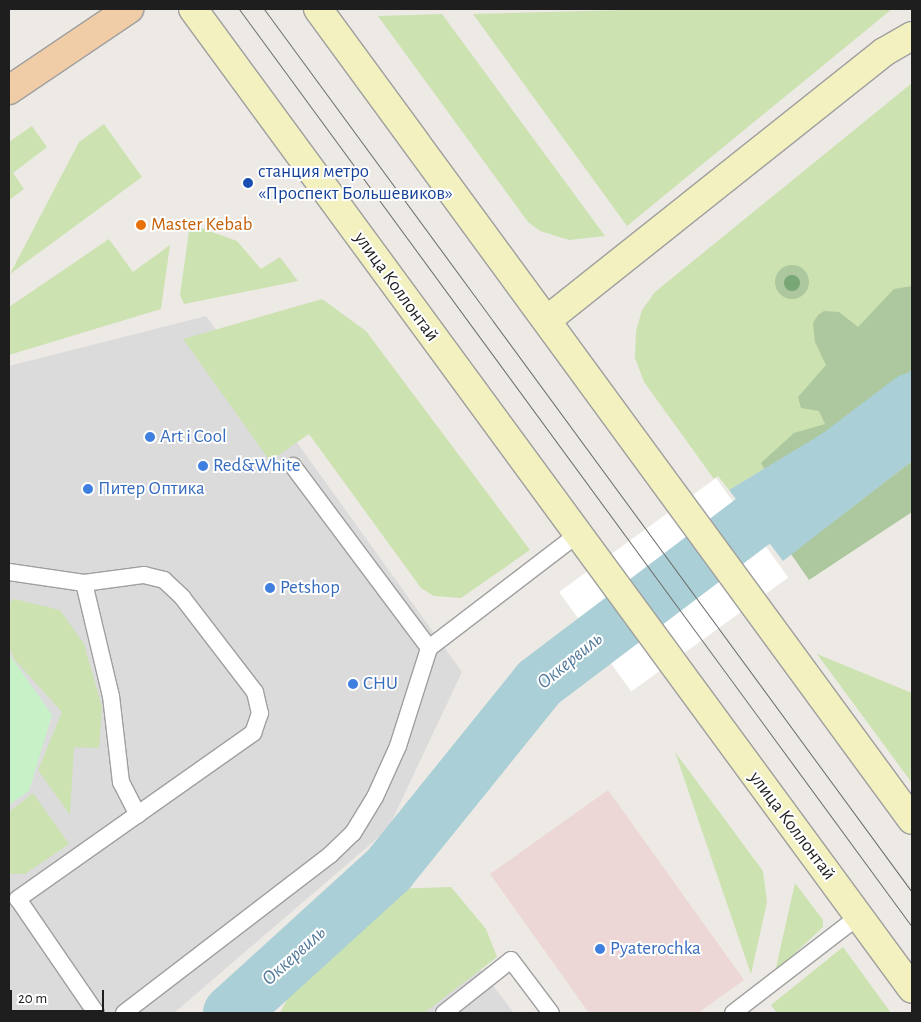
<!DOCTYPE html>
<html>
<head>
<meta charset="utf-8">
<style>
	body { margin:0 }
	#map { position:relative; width:921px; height:1022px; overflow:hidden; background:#edeae5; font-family:"Alegreya Sans",sans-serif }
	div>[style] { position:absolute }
	.residential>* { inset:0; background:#dcdbdb }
	.commercial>* { inset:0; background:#ecd6d6 }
	.grass>* { inset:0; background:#cce2b1 }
	.forest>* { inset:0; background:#adc89e }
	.round { border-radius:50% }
	.park>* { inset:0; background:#c7f2c8 }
	.water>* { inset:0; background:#aacfd6 }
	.pier>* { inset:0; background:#fff; transform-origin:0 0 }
	.river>* { height:56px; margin:-28px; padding:0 28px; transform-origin:28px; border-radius:28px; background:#aacfd6 }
	.roads { filter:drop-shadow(1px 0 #9f9f9f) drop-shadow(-1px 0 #9f9f9f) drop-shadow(0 1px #9f9f9f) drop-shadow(0 -1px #9f9f9f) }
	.lane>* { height:16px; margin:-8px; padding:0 8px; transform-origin:8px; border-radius:8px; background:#fff }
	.secondary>* { height:28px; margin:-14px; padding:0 14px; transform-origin:14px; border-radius:14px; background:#f2f1bf }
	.primary>* { height:28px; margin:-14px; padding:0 14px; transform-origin:14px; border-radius:14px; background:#f0cca7 }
	.tram>* { height:1px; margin:-0.5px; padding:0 0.5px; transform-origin:0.5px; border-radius:0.5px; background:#6c6c6c }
	.trees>* { width:16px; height:16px; margin:-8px; border-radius:50%; background:#78a675 }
	.dots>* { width:14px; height:14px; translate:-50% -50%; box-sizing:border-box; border:2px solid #fff; border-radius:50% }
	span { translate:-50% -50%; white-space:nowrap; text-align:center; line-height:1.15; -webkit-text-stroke:4px #fff; paint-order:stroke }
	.transit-label { font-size:19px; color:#164399 }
	.left { translate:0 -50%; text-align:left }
	.food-label { font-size:19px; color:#c56008 }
	.street-label { font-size:19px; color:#1e1e1e }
	.shop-label { font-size:19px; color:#366cbe }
	.water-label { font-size:20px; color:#537a9b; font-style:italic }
	.frame { position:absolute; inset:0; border:10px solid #1e1e1e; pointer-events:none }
	.scale { position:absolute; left:10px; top:990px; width:94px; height:22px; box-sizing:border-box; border:2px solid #1e1e1e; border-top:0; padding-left:6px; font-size:15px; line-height:18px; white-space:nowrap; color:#1e1e1e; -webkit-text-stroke:4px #fff; paint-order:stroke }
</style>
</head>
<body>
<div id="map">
	<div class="residential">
		<div style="clip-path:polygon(206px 316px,462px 672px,388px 829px,174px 1013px,9px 1013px,9px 366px)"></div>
		<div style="clip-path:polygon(453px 934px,514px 1013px,341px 1013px)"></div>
	</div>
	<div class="commercial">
		<div style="clip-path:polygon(608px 790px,744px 980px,698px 1013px,589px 1013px,490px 874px)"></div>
	</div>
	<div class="grass">
		<div style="clip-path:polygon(667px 9px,892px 9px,627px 226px,473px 14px)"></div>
		<div style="clip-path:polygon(442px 14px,605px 236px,569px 240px,540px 231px,528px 222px,378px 16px)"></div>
		<div style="clip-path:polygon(912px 83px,912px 370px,838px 424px,729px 490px,718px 476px,714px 479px,644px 382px,635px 358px,636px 331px,642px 310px,655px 292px)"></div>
		<div style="clip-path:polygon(104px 124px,142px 177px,10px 274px,79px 142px)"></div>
		<div style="clip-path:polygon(32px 126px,47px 147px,13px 173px,24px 189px,9px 200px,9px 142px)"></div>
		<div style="clip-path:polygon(190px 224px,237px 241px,261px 269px,280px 257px,298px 281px,184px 304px,180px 295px)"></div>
		<div style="clip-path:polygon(109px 239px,133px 272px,170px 245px,161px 309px,9px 355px,9px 307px)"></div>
		<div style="clip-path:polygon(322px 299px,366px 331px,530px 550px,461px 598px,434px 596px,421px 588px,309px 434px,270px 461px,183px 339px)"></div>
		<div style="clip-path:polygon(14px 599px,60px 610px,84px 644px,102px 707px,99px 748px,74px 747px,70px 815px,38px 770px,62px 712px,15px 660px,9px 647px,9px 603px)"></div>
		<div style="clip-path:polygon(817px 654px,912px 693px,912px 784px,912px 783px)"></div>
		<div style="clip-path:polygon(675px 752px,763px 871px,767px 902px,751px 974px)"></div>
		<div style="clip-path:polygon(33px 793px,69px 844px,25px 874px,9px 874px,9px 812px)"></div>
		<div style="clip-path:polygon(795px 883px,823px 920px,823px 927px,775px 972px)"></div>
		<div style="clip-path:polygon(451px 887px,486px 929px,497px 957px,424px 1013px,280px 1013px,300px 975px,391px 889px)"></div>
		<div style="clip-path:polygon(843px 947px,891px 1013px,777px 1013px,771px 1005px)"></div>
	</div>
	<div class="forest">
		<div class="round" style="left:775px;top:265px;width:34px;height:34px"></div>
		<div style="clip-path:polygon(912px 286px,912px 370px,838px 424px,765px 470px,761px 463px,794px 433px,825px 424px,819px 411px,801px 408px,798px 397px,826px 365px,815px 342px,813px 323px,818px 315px,824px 311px,839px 312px,858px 327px,894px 289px)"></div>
		<div style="clip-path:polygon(912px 461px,912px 512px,809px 580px,791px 554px)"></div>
	</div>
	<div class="park">
		<div style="clip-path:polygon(9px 654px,52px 715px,29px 791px,9px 805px)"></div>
	</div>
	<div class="water">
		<div style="clip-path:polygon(912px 370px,912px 461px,783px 561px,729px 490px,838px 424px)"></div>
	</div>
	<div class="pier">
		<div style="left:716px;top:478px;width:123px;height:194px;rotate:54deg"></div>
	</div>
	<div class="river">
		<div style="left:231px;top:1013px;width:214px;rotate:-42.3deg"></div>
		<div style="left:389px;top:869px;width:239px;rotate:-51.1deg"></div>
		<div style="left:539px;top:683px;width:468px;rotate:-37.1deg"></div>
	</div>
	<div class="roads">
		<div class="lane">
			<div style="left:293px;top:466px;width:227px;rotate:53.2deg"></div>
			<div style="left:9px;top:572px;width:76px;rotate:8.3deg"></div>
			<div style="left:84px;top:583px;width:61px;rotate:-7.6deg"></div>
			<div style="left:144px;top:575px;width:21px;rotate:14deg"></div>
			<div style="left:164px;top:580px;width:25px;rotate:43deg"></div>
			<div style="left:182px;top:597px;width:120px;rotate:52.5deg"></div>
			<div style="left:255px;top:692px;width:22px;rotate:77deg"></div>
			<div style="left:260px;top:713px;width:21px;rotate:109deg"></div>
			<div style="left:253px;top:733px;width:288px;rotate:144.8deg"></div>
			<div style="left:18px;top:899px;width:138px;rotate:55.6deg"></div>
			<div style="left:84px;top:583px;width:116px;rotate:76.6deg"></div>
			<div style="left:111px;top:696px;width:87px;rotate:83.4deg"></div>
			<div style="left:121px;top:782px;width:37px;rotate:63deg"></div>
			<div style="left:124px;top:1013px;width:260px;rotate:-37.5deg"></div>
			<div style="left:330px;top:855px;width:32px;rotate:-44deg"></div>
			<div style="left:353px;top:833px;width:42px;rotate:-58.6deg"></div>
			<div style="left:375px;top:797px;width:56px;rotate:-65.7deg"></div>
			<div style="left:398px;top:746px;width:103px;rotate:-72.4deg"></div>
			<div style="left:429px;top:648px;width:186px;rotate:-37.4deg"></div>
			<div style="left:444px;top:1013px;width:85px;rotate:-38.3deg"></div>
			<div style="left:511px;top:960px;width:66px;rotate:53deg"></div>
			<div style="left:733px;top:1013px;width:159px;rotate:-37.6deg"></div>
		</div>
		<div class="secondary">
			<div style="left:193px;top:9px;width:1215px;rotate:53.73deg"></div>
			<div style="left:318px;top:9px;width:1005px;rotate:53.78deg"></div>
			<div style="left:547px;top:320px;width:431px;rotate:-38.5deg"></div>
			<div style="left:884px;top:52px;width:32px;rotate:-30deg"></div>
		</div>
		<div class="primary">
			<div style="left:9px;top:90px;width:145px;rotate:-34deg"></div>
		</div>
	</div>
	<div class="tram">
		<div style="left:239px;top:9px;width:1138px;rotate:53.75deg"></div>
		<div style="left:264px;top:9px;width:1095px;rotate:53.73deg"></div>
	</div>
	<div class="trees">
		<div style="left:792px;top:283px"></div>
	</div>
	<div class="dots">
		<div style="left:248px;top:183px;background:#1a4fb4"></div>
		<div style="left:141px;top:225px;background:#e8710a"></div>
		<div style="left:150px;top:437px;background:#3f7fe0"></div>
		<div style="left:203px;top:466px;background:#3f7fe0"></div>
		<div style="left:88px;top:489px;background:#3f7fe0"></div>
		<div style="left:270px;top:588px;background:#3f7fe0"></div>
		<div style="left:353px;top:684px;background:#3f7fe0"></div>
		<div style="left:600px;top:949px;background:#3f7fe0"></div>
	</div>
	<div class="transit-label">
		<span class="left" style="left:258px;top:183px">станция метро<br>«Проспект Большевиков»</span>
	</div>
	<div class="food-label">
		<span class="left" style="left:151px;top:225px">Master Kebab</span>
	</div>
	<div class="street-label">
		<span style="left:396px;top:287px;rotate:54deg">улица Коллонтай</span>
		<span style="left:792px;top:826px;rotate:53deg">улица Коллонтай</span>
	</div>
	<div class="shop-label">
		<span class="left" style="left:160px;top:437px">Art i Cool</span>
		<span class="left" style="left:213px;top:466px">Red&amp;White</span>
		<span class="left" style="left:98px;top:489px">Питер Оптика</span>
		<span class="left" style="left:280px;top:588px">Petshop</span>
		<span class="left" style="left:363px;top:684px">CHU</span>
		<span class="left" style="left:610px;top:949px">Pyaterochka</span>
	</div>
	<div class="water-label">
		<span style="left:570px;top:661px;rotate:-39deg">Оккервиль</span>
		<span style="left:294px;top:956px;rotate:-42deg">Оккервиль</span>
	</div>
	<div class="frame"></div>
	<div class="scale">20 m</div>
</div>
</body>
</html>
